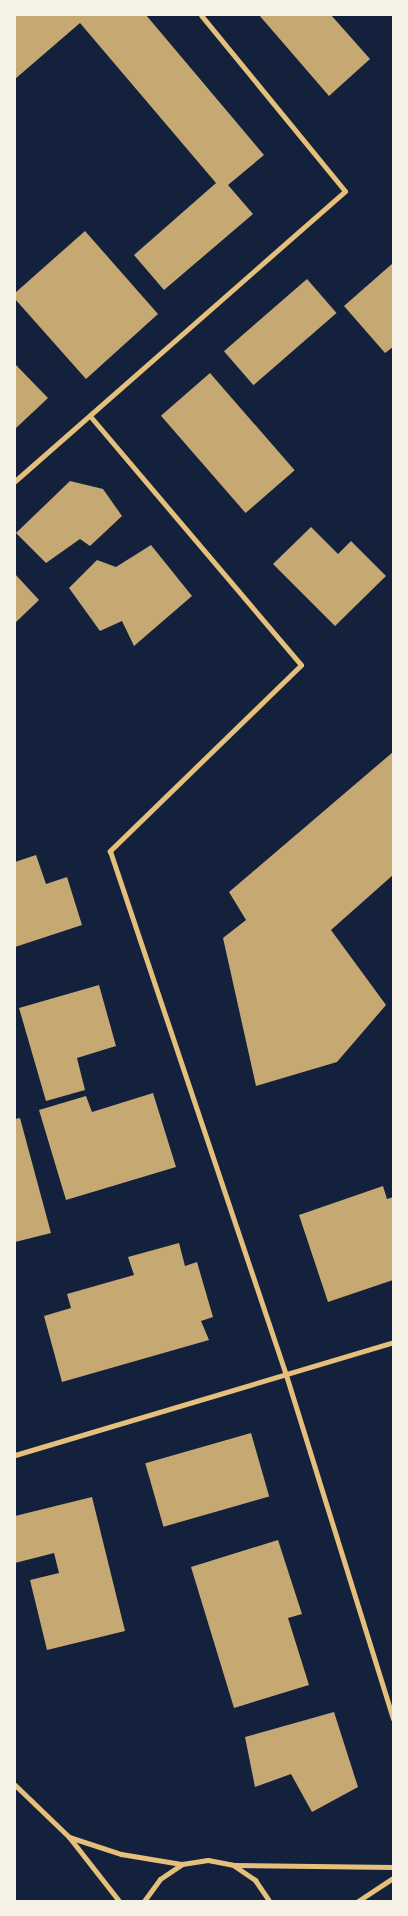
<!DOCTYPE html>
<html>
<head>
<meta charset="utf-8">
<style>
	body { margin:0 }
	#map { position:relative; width:408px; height:1916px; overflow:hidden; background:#14213d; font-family:"Golos Text",sans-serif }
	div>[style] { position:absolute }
	.building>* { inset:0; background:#c6a872; transform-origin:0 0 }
	.minor>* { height:5px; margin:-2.5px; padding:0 2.5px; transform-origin:2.5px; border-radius:2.5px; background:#e5c07b }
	span { translate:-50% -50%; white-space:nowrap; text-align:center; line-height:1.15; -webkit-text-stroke:4px #f6f1e7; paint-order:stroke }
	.frame { position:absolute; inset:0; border:16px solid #f6f1e7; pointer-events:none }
</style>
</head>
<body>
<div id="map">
	<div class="building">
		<div style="clip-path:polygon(15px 15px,146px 15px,264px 155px,228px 185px,253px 214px,164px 290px,134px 255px,216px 183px,80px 23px,15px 79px)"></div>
		<div style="clip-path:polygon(259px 15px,331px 15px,370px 59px,329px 96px)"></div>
		<div style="clip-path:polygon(85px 231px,158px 314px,86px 379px,15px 299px,15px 293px)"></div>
		<div style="clip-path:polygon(393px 263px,393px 347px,385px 353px,344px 306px)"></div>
		<div style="left:307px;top:279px;width:45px;height:110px;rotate:49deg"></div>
		<div style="clip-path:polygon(15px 364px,48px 398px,15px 429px)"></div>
		<div style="left:210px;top:373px;width:129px;height:65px;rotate:49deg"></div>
		<div style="clip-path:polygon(70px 481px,103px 489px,122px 516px,90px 546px,80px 539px,46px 563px,16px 533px)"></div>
		<div style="clip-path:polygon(311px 527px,338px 554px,351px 541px,386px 576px,335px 626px,273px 564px)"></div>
		<div style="clip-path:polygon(151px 545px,192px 596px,134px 646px,122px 621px,100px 631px,69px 588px,97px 560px,116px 567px)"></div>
		<div style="clip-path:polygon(15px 574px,39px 600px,15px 623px)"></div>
		<div style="clip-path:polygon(393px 752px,393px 875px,331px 930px,386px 1005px,337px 1062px,256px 1086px,223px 938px,246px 920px,229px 892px)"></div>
		<div style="clip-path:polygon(36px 855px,46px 884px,67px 877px,82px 925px,15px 947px,15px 862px)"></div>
		<div style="clip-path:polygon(99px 985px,116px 1046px,77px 1058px,85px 1090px,46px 1101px,19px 1008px)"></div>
		<div style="clip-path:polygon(153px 1093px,176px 1167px,66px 1200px,39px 1110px,86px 1096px,92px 1112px)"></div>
		<div style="clip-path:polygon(20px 1118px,51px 1233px,15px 1242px,15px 1119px)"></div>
		<div style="clip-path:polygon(383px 1186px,387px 1199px,393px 1197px,393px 1280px,328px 1302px,299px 1215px)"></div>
		<div style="clip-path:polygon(179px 1243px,185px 1266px,197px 1262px,213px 1317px,201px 1321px,209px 1340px,62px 1382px,44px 1316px,71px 1308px,67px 1294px,134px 1275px,128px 1257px)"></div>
		<div style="left:251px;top:1433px;width:66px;height:110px;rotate:74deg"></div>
		<div style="clip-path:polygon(92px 1497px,125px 1631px,47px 1650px,30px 1580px,59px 1573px,54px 1553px,15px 1563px,15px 1516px)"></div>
		<div style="clip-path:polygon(278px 1540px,302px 1614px,288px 1618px,309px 1685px,234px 1708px,191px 1567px)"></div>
		<div style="clip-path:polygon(334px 1712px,358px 1787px,312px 1812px,291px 1774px,255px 1787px,245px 1737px)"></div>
	</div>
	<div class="minor">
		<div style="left:90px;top:416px;width:326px;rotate:49.7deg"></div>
		<div style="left:301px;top:665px;width:267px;rotate:135.8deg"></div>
		<div style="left:110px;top:851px;width:553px;rotate:71.43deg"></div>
		<div style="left:286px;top:1375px;width:360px;rotate:72.7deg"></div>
		<div style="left:15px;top:481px;width:439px;rotate:-41.3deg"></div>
		<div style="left:345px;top:191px;width:227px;rotate:-129.3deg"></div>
		<div style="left:15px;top:1455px;width:395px;rotate:-16.6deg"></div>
		<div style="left:15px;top:1785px;width:75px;rotate:43.9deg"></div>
		<div style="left:69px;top:1837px;width:81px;rotate:52deg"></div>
		<div style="left:69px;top:1837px;width:55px;rotate:18.1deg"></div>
		<div style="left:121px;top:1854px;width:61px;rotate:9.5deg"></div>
		<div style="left:233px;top:1865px;width:160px;rotate:0.7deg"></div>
		<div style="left:144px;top:1901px;width:27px;rotate:-54deg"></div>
		<div style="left:160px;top:1879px;width:27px;rotate:-34deg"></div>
		<div style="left:182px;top:1864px;width:26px;rotate:-9deg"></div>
		<div style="left:208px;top:1860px;width:25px;rotate:11deg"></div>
		<div style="left:233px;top:1865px;width:27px;rotate:34deg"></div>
		<div style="left:255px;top:1880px;width:25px;rotate:56deg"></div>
		<div style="left:358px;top:1901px;width:42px;rotate:-33.3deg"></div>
	</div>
	<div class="frame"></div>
</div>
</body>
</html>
